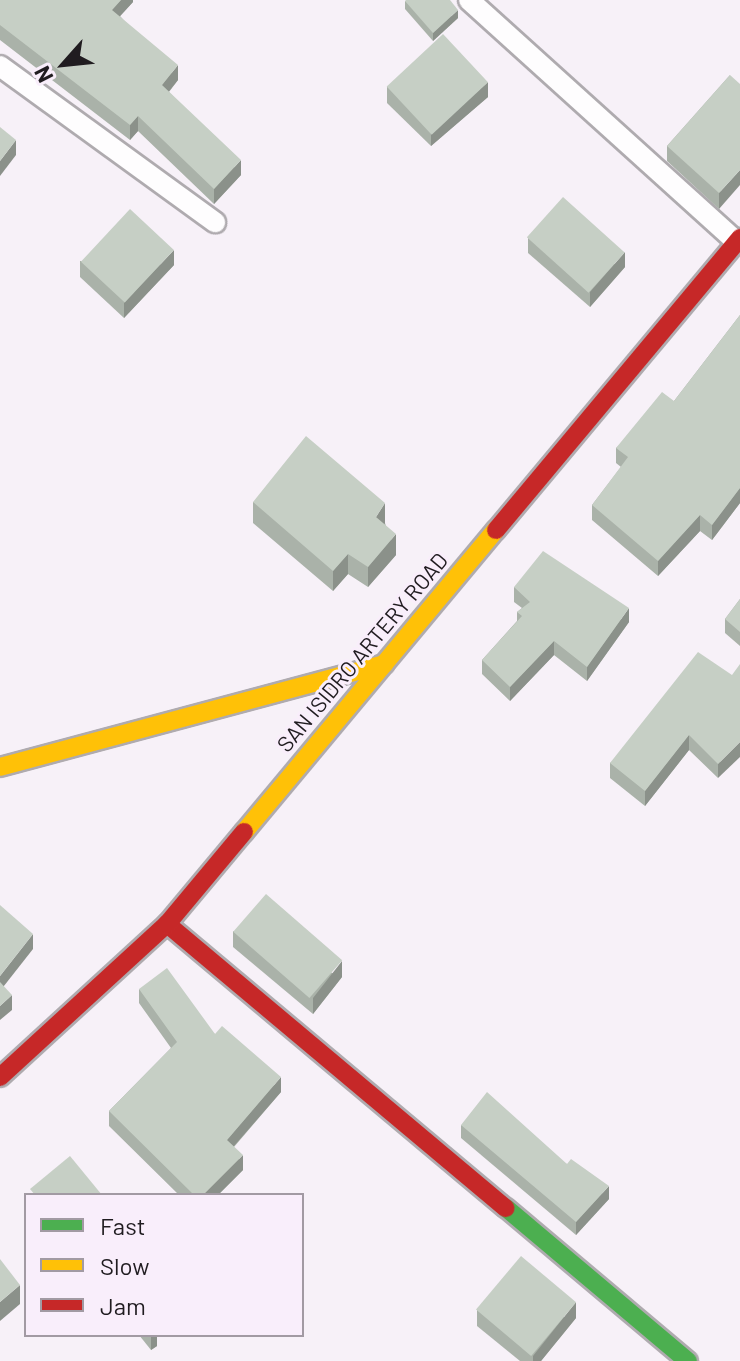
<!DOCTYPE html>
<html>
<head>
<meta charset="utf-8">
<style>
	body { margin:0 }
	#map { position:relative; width:740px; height:1361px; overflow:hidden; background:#f7f1f8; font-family:Barlow,sans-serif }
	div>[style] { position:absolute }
	.roads { filter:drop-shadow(2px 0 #afabaf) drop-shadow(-2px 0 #afabaf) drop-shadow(0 2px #afabaf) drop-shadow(0 -2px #afabaf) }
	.lane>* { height:20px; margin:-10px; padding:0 10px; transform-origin:10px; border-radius:10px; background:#fefdfe }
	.fast>* { height:18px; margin:-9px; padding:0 9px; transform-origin:9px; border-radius:9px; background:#4caf50 }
	.slow>* { height:18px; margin:-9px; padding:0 9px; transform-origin:9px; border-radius:9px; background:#ffc107 }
	.jam>* { height:18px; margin:-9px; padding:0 9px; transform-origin:9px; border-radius:9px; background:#c62828 }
	.wall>* { inset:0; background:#aab2a9 }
	.shaded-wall>* { inset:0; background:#8b918a }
	.building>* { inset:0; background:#c6cfc5; transform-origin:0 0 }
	span { translate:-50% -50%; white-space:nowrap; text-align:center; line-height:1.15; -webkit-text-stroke:6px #f9eefb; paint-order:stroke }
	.street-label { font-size:22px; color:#201c20 }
	.legend { position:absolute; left:24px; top:1193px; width:280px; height:144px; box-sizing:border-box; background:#f9eefb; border:2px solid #a29aa3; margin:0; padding:10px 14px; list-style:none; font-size:24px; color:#201c20 }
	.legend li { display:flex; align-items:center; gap:16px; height:40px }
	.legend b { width:40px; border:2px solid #a29aa3 }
	.north { position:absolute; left:24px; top:24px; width:80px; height:80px; -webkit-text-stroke:6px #f9eefb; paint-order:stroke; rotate:243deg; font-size:22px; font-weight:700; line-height:32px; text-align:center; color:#201c20 }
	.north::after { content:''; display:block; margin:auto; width:28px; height:36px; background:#201c20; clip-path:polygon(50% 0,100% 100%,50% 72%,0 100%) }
</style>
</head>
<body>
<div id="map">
	<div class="roads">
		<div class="lane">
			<div style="left:469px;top:0;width:361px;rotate:42.1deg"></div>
			<div style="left:0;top:66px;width:266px;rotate:36deg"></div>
		</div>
		<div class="fast">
			<div style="left:506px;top:1208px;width:238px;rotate:40.1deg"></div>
		</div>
		<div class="slow">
			<div style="left:0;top:767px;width:398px;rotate:-15deg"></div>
			<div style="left:244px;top:832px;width:393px;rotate:-50.2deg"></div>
		</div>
		<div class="jam">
			<div style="left:496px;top:530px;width:381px;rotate:-50.1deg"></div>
			<div style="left:167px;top:924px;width:442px;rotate:40deg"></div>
			<div style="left:0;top:1077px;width:226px;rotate:-42.5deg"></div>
			<div style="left:167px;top:924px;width:120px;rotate:-50.1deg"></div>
		</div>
	</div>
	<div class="wall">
		<div style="clip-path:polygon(0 0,133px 0,133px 2px,120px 16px,178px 80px,169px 92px,241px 175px,214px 204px,138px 131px,130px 140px,0 40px)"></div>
		<div style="clip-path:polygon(405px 1px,458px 18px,433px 41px,405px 9px)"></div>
		<div style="clip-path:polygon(730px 75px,719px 209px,667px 161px,667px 146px)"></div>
		<div style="clip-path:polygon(387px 87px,488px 97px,431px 146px,387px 103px)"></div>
		<div style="clip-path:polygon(528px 238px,625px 267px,590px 307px,528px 253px)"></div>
		<div style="clip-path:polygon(80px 261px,174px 265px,124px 318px,80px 277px)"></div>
		<div style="clip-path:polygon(740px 315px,740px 503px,712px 540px,700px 531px,658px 576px,592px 520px,592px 505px,621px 467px,616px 463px,616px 448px,674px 401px)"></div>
		<div style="clip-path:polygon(253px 502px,385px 523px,396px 555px,368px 587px,348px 574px,333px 591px,253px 523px)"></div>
		<div style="clip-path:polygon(514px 587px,629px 622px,587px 681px,554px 655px,510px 701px,482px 674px,482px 660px,517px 621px,517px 612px,522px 608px,514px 602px)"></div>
		<div style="clip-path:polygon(740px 599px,740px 646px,725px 633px,725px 619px)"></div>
		<div style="clip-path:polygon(732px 675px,718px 778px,689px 750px,645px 806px,610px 778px,610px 763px)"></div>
		<div style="clip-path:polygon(233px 931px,342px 977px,313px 1014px,233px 947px)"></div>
		<div style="clip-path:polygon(139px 989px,215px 1034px,281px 1092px,234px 1147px,243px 1170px,218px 1195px,179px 1195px,109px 1126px,109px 1111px,171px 1048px,139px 1003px)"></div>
		<div style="clip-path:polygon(461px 1125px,567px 1164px,609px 1199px,576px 1235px,461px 1138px)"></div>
		<div style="clip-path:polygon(477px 1310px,576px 1318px,541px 1361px,520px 1361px,477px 1326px)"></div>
		<div style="clip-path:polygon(139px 1335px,157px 1335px,157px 1346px,151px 1350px)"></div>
	</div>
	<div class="shaded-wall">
		<div style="clip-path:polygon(121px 0,133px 0,133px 2px,112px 25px,112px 10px)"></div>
		<div style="clip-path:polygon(458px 10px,458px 18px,433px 41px,433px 33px)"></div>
		<div style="clip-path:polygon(178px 65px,178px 80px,162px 100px,162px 85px)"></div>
		<div style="clip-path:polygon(488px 82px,488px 97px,431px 146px,431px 131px)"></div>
		<div style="clip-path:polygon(138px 116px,138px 131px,130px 140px,130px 125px)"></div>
		<div style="clip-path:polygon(16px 140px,16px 155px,0 176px,0 161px)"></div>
		<div style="clip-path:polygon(241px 160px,241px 175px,214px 204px,214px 189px)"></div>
		<div style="clip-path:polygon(740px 170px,740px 185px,719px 209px,719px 193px)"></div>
		<div style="clip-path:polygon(174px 250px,174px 265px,124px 318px,124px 303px)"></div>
		<div style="clip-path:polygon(625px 252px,625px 267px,590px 307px,590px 292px)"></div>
		<div style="clip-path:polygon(740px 488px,740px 503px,712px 540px,712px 525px)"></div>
		<div style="clip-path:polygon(385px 503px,385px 523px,376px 538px,376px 517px)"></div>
		<div style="clip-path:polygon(700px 515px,700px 531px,658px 576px,658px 561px)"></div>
		<div style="clip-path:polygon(396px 534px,396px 555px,368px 587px,368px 567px)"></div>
		<div style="clip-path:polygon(348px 554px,348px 574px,333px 591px,333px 571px)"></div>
		<div style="clip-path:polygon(629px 608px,629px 622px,587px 681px,587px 667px)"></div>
		<div style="clip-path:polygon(554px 641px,554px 655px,510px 701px,510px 687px)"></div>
		<div style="clip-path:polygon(689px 735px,689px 750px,645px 806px,645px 791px)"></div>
		<div style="clip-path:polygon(740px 742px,740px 757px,718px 778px,718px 764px)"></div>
		<div style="clip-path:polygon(33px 934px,33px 949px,0 991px,0 976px)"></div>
		<div style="clip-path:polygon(342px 961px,342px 977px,313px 1014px,313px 998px)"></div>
		<div style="clip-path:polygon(12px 995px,12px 1010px,0 1020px,0 1006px)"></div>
		<div style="clip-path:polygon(281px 1077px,281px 1092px,227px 1154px,227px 1140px)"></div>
		<div style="clip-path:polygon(243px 1155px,243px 1170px,218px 1195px,203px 1195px)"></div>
		<div style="clip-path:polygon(609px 1186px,609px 1199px,576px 1235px,576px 1222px)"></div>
		<div style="clip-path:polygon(20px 1285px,20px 1304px,0 1321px,0 1302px)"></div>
		<div style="clip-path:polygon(576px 1302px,576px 1318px,541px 1361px,533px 1361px,533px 1356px)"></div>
		<div style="clip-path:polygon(151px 1335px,157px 1335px,157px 1346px,151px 1350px)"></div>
	</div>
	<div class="building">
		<div style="clip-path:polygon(0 0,121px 0,112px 10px,178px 65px,162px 85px,241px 160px,214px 189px,138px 116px,130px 125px,0 25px)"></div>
		<div style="clip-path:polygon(406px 0,450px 0,458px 10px,433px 33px,405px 1px)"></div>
		<div style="left:443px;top:34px;width:66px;height:77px;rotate:47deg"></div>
		<div style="clip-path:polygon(730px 75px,740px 84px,740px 170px,719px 193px,667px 146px)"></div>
		<div style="clip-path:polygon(0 127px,16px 140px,0 161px)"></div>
		<div style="left:563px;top:197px;width:83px;height:54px;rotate:42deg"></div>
		<div style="left:130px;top:209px;width:60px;height:72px;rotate:43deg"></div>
		<div style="clip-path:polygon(740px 315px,740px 488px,712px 525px,700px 515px,658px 561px,592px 505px,628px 457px,616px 448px,662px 392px,674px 401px)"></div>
		<div style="clip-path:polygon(306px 436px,385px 503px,376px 517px,396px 534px,368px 567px,348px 554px,333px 571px,253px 502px)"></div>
		<div style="clip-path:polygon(543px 551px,629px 608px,587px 667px,554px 641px,510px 687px,482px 660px,522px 616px,517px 612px,530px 602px,514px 587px)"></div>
		<div style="clip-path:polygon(740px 599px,740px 632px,725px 619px)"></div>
		<div style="clip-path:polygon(698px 652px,732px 675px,740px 664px,740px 742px,718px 764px,689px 735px,645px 791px,610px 763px)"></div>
		<div style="left:266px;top:894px;width:101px;height:50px;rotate:41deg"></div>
		<div style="clip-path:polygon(0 905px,33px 934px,0 976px)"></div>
		<div style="clip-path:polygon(167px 968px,215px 1034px,222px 1026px,281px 1077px,227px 1140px,243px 1155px,203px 1195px,194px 1195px,109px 1111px,177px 1042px,139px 989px)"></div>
		<div style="clip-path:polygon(0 982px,12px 995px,0 1006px)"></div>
		<div style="clip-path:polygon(487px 1092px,567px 1164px,571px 1159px,609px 1186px,576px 1222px,461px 1125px)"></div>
		<div style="clip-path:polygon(70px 1156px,102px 1195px,35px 1195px,30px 1189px)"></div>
		<div style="left:521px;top:1256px;width:72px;height:70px;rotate:40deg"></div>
		<div style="clip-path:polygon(0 1259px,20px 1285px,0 1302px)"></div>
	</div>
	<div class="street-label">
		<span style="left:362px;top:652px;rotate:-50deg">SAN ISIDRO ARTERY ROAD</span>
	</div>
	<ul class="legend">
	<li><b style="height:10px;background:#4caf50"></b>Fast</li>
	<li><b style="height:10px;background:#ffc107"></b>Slow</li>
	<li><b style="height:10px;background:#c62828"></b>Jam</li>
	</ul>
	<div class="north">N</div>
</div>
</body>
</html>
